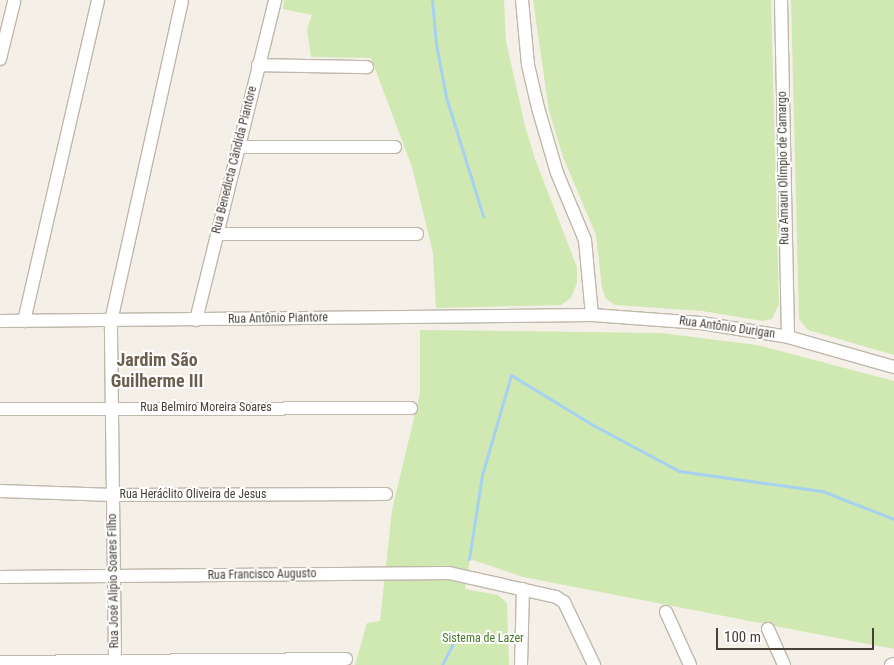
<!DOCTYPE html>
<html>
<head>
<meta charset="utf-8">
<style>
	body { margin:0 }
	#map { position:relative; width:894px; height:665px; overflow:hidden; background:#f4f0e8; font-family:"Roboto Condensed",sans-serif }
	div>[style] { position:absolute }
	.green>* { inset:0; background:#d0e8b1 }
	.stream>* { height:3px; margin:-1.5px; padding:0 1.5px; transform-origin:1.5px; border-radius:1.5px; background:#a5d2f0 }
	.roads { filter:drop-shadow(1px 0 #bfb8ab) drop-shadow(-1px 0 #bfb8ab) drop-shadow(0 1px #bfb8ab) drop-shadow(0 -1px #bfb8ab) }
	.minor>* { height:12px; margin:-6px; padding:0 6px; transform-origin:6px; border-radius:6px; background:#fff }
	span { translate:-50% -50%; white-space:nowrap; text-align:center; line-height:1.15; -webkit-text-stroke:4px #fff; paint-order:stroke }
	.street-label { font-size:12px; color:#474137 }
	.park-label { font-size:12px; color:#49792a }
	.district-label { font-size:18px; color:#6a5f4e; font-weight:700 }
	.scale { position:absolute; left:716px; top:628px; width:158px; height:22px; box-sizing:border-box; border:2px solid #474137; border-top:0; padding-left:6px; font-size:15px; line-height:18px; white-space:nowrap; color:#474137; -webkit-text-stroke:4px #fff; paint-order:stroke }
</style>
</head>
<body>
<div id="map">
	<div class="green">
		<div style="clip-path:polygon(284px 0,504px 0,506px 41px,525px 126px,535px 159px,577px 267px,577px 283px,571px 298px,561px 305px,436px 308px,433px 253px,412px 167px,371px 58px,311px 57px,307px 29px,312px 15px,283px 9px)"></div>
		<div style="clip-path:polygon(533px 0,771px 0,779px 304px,772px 319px,763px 321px,702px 311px,615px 305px,606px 299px,602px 288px,596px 235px,563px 157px,549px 111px)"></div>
		<div style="clip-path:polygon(791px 0,894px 0,894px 355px,808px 330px,799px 319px)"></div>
		<div style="clip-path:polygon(420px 330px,661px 333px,757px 345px,894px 381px,894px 649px,523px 577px,470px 559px,465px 589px,498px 595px,507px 603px,509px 665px,355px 665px,367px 623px,380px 621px,392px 510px,420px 393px)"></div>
	</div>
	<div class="stream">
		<div style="left:432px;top:0;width:44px;rotate:84.8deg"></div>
		<div style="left:436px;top:44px;width:54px;rotate:79.3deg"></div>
		<div style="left:446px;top:97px;width:125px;rotate:72.7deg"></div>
		<div style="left:469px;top:559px;width:85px;rotate:-81.2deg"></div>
		<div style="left:482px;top:475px;width:104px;rotate:-73.8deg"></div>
		<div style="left:511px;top:375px;width:98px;rotate:31.3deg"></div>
		<div style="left:595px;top:426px;width:95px;rotate:28.2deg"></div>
		<div style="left:679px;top:471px;width:144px;rotate:8deg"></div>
		<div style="left:822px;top:491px;width:77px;rotate:21.3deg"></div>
		<div style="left:442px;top:665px;width:35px;rotate:-63deg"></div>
	</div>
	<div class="roads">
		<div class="minor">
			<div style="left:522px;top:0;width:65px;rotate:84.7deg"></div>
			<div style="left:528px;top:65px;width:44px;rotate:76.9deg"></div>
			<div style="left:538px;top:108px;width:68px;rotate:73.7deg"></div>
			<div style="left:557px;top:173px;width:73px;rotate:67.3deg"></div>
			<div style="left:585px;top:240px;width:75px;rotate:84.7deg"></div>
			<div style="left:781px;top:0;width:337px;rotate:88.8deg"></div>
			<div style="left:0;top:59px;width:59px;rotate:-76.2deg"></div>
			<div style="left:258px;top:65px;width:109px;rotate:1.1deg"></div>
			<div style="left:238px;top:147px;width:157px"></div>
			<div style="left:217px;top:234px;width:200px"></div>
			<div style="left:196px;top:320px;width:330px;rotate:-76.1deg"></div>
			<div style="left:0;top:321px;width:592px;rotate:-0.58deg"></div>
			<div style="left:592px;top:315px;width:109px;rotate:4.2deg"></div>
			<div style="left:701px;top:323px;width:88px;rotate:9.1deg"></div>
			<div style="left:788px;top:337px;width:110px;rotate:15.8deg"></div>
			<div style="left:24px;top:321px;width:329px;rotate:-77deg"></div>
			<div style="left:0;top:409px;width:411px;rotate:-0.1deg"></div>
			<div style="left:0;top:491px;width:113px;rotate:2deg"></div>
			<div style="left:113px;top:495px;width:273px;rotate:-0.2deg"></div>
			<div style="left:0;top:577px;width:449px;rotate:-0.5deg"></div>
			<div style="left:449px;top:573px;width:110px;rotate:12.6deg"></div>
			<div style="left:556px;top:597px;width:9px;rotate:32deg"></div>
			<div style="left:564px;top:602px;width:70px;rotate:64.5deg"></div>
			<div style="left:666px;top:612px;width:58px;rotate:65.6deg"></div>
			<div style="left:768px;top:629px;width:39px;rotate:66deg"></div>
			<div style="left:115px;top:661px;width:340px;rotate:-90.7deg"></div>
			<div style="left:111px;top:321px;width:327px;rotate:-77.5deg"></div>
			<div style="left:0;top:662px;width:346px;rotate:-0.5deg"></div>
			<div style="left:521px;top:665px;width:76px;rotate:-88.5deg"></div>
			<div style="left:891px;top:665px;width:3px;rotate:-18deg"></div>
		</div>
	</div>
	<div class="street-label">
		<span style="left:235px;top:160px;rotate:-76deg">Rua Benedicta Cândida Piantore</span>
		<span style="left:784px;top:168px;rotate:-91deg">Rua Amauri Olímpio de Camargo</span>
		<span style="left:278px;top:319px;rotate:-1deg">Rua Antônio Piantore</span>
		<span style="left:727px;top:328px;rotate:8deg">Rua Antônio Durigan</span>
		<span style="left:206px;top:408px">Rua Belmiro Moreira Soares</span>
		<span style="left:193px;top:495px">Rua Heráclito Oliveira de Jesus</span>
		<span style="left:262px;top:575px;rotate:-1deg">Rua Francisco Augusto</span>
		<span style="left:114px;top:581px;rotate:-91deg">Rua José Alipio Soares Filho</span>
	</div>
	<div class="park-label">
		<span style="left:483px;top:639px">Sistema de Lazer</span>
	</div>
	<div class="district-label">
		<span style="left:157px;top:371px">Jardim São<br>Guilherme III</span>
	</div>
	<div class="scale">100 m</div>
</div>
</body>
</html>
